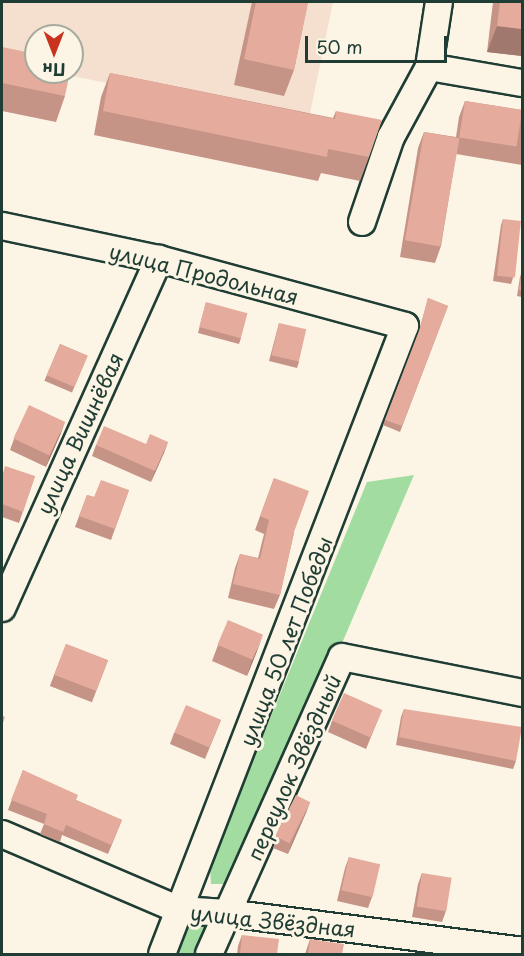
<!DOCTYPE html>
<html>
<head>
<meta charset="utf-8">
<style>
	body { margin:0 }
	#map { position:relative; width:524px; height:956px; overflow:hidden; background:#fcf5e5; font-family:"Playpen Sans",sans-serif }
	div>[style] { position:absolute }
	.built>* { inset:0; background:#f5dfcf }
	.green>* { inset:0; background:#a3dca1 }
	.roads { filter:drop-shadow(2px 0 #1f3d34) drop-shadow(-2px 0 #1f3d34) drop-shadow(0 2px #1f3d34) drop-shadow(0 -2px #1f3d34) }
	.minor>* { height:26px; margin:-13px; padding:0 13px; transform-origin:13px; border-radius:13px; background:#fcf5e5 }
	.wall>* { inset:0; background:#c59487; transform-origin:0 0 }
	.shaded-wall>* { inset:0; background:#a0786e }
	.building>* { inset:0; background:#e5ac9d; transform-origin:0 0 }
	span { translate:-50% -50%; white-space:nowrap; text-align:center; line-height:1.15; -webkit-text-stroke:6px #fcf5e5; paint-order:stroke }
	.street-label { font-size:21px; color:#1f3d34 }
	.frame { position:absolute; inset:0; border:3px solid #1f3d34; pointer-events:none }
	.north { position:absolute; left:24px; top:24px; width:60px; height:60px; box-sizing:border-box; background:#fcf5e5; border:2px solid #a4ab9e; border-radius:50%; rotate:180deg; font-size:16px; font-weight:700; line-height:24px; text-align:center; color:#1f3d34 }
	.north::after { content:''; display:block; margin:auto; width:21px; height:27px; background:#c8321e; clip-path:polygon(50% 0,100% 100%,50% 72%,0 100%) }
	.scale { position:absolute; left:305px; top:36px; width:142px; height:27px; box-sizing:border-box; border:3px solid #1f3d34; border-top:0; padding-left:8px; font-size:18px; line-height:21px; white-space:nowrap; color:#1f3d34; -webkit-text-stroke:4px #fcf5e5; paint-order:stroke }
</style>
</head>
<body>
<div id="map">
	<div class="built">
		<div style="clip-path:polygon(2px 2px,333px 2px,308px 123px,52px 72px,72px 72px,72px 36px,36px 36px,36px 69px,2px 62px)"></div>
	</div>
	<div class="green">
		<div style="clip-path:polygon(414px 475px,239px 884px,211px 884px,210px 865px,367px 482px)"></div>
		<div style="clip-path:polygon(196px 920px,205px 920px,209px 935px,201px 954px,173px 954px,185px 925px)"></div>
	</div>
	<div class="roads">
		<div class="minor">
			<div style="left:429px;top:67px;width:94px;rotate:9.8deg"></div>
			<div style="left:362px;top:222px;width:90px;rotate:-71.2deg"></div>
			<div style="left:391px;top:137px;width:80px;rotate:-61.5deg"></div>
			<div style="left:429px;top:67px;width:66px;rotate:-81.3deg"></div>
			<div style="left:2px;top:226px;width:160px;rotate:11.9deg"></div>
			<div style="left:159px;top:259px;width:255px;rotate:15.2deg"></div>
			<div style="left:405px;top:326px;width:673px;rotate:111.15deg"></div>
			<div style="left:2px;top:608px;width:383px;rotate:-65.8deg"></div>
			<div style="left:2px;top:834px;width:193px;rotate:23.2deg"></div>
			<div style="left:179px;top:910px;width:48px;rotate:3.6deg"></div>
			<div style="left:227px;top:913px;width:297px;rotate:7.3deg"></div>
			<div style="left:209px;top:954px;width:325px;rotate:-65.9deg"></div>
			<div style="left:342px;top:657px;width:184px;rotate:11.3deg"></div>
		</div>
	</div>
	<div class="wall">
		<div style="clip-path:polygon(252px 2px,308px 2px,294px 70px,284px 96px,234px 85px)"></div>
		<div style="clip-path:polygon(493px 2px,522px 2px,522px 56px,487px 52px)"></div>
		<div style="clip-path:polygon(2px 47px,65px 96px,56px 122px,2px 111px)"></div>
		<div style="clip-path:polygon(110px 73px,333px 118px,336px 111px,369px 157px,360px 181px,321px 173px,318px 181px,94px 135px,101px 97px)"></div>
		<div style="clip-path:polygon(465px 101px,522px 110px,522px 165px,456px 154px,441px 246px,435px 263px,400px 257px,418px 148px,424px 132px,456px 137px,459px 117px)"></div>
		<div style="clip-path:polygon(503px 219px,513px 278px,511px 284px,493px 281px,501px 225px)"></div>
		<div style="clip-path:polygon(522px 271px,522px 297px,517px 296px,520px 277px)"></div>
		<div style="clip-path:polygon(428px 298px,448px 306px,400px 432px,383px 425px,419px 331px)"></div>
		<div style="clip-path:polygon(206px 302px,241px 338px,239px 344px,198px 333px)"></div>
		<div style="clip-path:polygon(279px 323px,299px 362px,297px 368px,269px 361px)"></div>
		<div style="left:60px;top:344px;width:30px;height:40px;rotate:23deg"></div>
		<div style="clip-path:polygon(61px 433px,46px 467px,10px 450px,14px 439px)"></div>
		<div style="clip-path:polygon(168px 442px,151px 482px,92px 456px,96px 445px,146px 444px)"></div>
		<div style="clip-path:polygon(35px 476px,19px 523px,2px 517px,2px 477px)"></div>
		<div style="clip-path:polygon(274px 478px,294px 533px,280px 595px,274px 609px,228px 598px,235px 568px,240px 554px,258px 558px,264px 534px,255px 530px)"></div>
		<div style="clip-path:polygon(129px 490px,111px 540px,75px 527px,87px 495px,94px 497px)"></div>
		<div style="left:66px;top:644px;width:45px;height:45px;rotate:21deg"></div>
		<div style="clip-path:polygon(218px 645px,257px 651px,247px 676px,212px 661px)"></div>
		<div style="clip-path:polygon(404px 709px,516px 761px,513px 769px,396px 745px,401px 717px)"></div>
		<div style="clip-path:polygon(382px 710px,366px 749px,328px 732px,332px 721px)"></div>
		<div style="clip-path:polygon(221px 720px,205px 759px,170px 744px,174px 733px)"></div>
		<div style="clip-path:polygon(23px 770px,76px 800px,122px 820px,108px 854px,62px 835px,60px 842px,40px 834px,44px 824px,8px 810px)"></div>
		<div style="clip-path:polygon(310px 802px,288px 854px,273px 848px,277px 837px)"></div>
		<div style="clip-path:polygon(349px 857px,372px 897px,368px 908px,337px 901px,345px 868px)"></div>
		<div style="clip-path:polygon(422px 873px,446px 911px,442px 922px,412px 917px,418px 884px)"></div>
		<div style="clip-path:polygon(242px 935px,277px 954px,237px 954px,238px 946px)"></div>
		<div style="clip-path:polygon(310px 939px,342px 954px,305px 954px)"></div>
	</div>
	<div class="shaded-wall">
		<div style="clip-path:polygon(497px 26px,522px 29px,522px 56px,487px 52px)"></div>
		<div style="clip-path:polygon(65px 422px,61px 433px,46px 467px,50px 455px)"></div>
		<div style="clip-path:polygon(168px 442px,164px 453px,151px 482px,155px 471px)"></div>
		<div style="clip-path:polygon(263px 635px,257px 651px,247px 676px,252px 660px)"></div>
		<div style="clip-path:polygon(310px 802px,306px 813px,288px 854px,292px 843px)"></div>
	</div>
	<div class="building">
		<div style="clip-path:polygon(256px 2px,308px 2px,294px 70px,244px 59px)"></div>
		<div style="clip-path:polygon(500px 2px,522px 2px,522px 29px,497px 26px)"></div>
		<div style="clip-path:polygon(2px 47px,36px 54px,36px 72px,70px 72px,65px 96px,2px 83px)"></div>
		<div style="clip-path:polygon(110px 73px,335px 119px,336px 111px,382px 120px,369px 157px,328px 149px,327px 157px,103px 111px)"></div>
		<div style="left:465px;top:101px;width:58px;height:37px;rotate:9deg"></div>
		<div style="left:424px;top:132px;width:36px;height:110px;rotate:10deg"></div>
		<div style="left:503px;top:219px;width:18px;height:57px;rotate:6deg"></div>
		<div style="clip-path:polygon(522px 271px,522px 291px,519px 290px)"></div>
		<div style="clip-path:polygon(428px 298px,448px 306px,402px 426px,385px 420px,421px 326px)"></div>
		<div style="left:206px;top:302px;width:43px;height:26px;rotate:15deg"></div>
		<div style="left:279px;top:323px;width:28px;height:33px;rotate:13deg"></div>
		<div style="left:60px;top:344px;width:30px;height:34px;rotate:23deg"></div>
		<div style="left:29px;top:405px;width:40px;height:37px;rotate:25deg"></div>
		<div style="clip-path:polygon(104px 426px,146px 444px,150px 434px,168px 442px,155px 471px,96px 445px)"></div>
		<div style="clip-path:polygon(5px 466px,35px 476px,23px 512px,2px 504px,2px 477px)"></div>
		<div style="clip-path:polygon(274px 478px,309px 491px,294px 532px,280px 595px,233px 584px,240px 554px,260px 559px,269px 520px,260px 516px)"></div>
		<div style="clip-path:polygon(101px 480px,129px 490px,115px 529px,79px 516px,87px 495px,94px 497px)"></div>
		<div style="left:228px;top:620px;width:38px;height:27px;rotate:23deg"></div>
		<div style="left:66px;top:644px;width:45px;height:33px;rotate:21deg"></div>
		<div style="left:344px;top:693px;width:42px;height:30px;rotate:24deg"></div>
		<div style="left:186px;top:705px;width:38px;height:30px;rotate:23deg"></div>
		<div style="clip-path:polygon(404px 709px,522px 727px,516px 761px,399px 737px)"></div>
		<div style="clip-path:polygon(2px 715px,5px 717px,2px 726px)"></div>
		<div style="clip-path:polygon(23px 770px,78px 795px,76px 800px,122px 820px,111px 845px,66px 825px,63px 832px,44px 824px,47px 814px,11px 800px)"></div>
		<div style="left:296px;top:795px;width:16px;height:46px;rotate:27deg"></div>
		<div style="left:349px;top:857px;width:32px;height:34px;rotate:13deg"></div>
		<div style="left:422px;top:873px;width:30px;height:34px;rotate:9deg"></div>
		<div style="clip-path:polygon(242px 935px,279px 939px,277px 954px,240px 954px)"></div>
		<div style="clip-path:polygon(310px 939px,344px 944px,342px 954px,308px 954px)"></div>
	</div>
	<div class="street-label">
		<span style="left:204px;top:273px;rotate:14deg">улица Продольная</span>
		<span style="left:79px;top:433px;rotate:-65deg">улица Вишнёвая</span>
		<span style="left:285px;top:641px;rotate:-69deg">улица 50 лет Победы</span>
		<span style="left:293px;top:767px;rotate:-66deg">переулок Звёздный</span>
		<span style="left:273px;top:920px;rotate:6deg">улица Звёздная</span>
	</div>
	<div class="frame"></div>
	<div class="north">Пн</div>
	<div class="scale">50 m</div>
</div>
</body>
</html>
